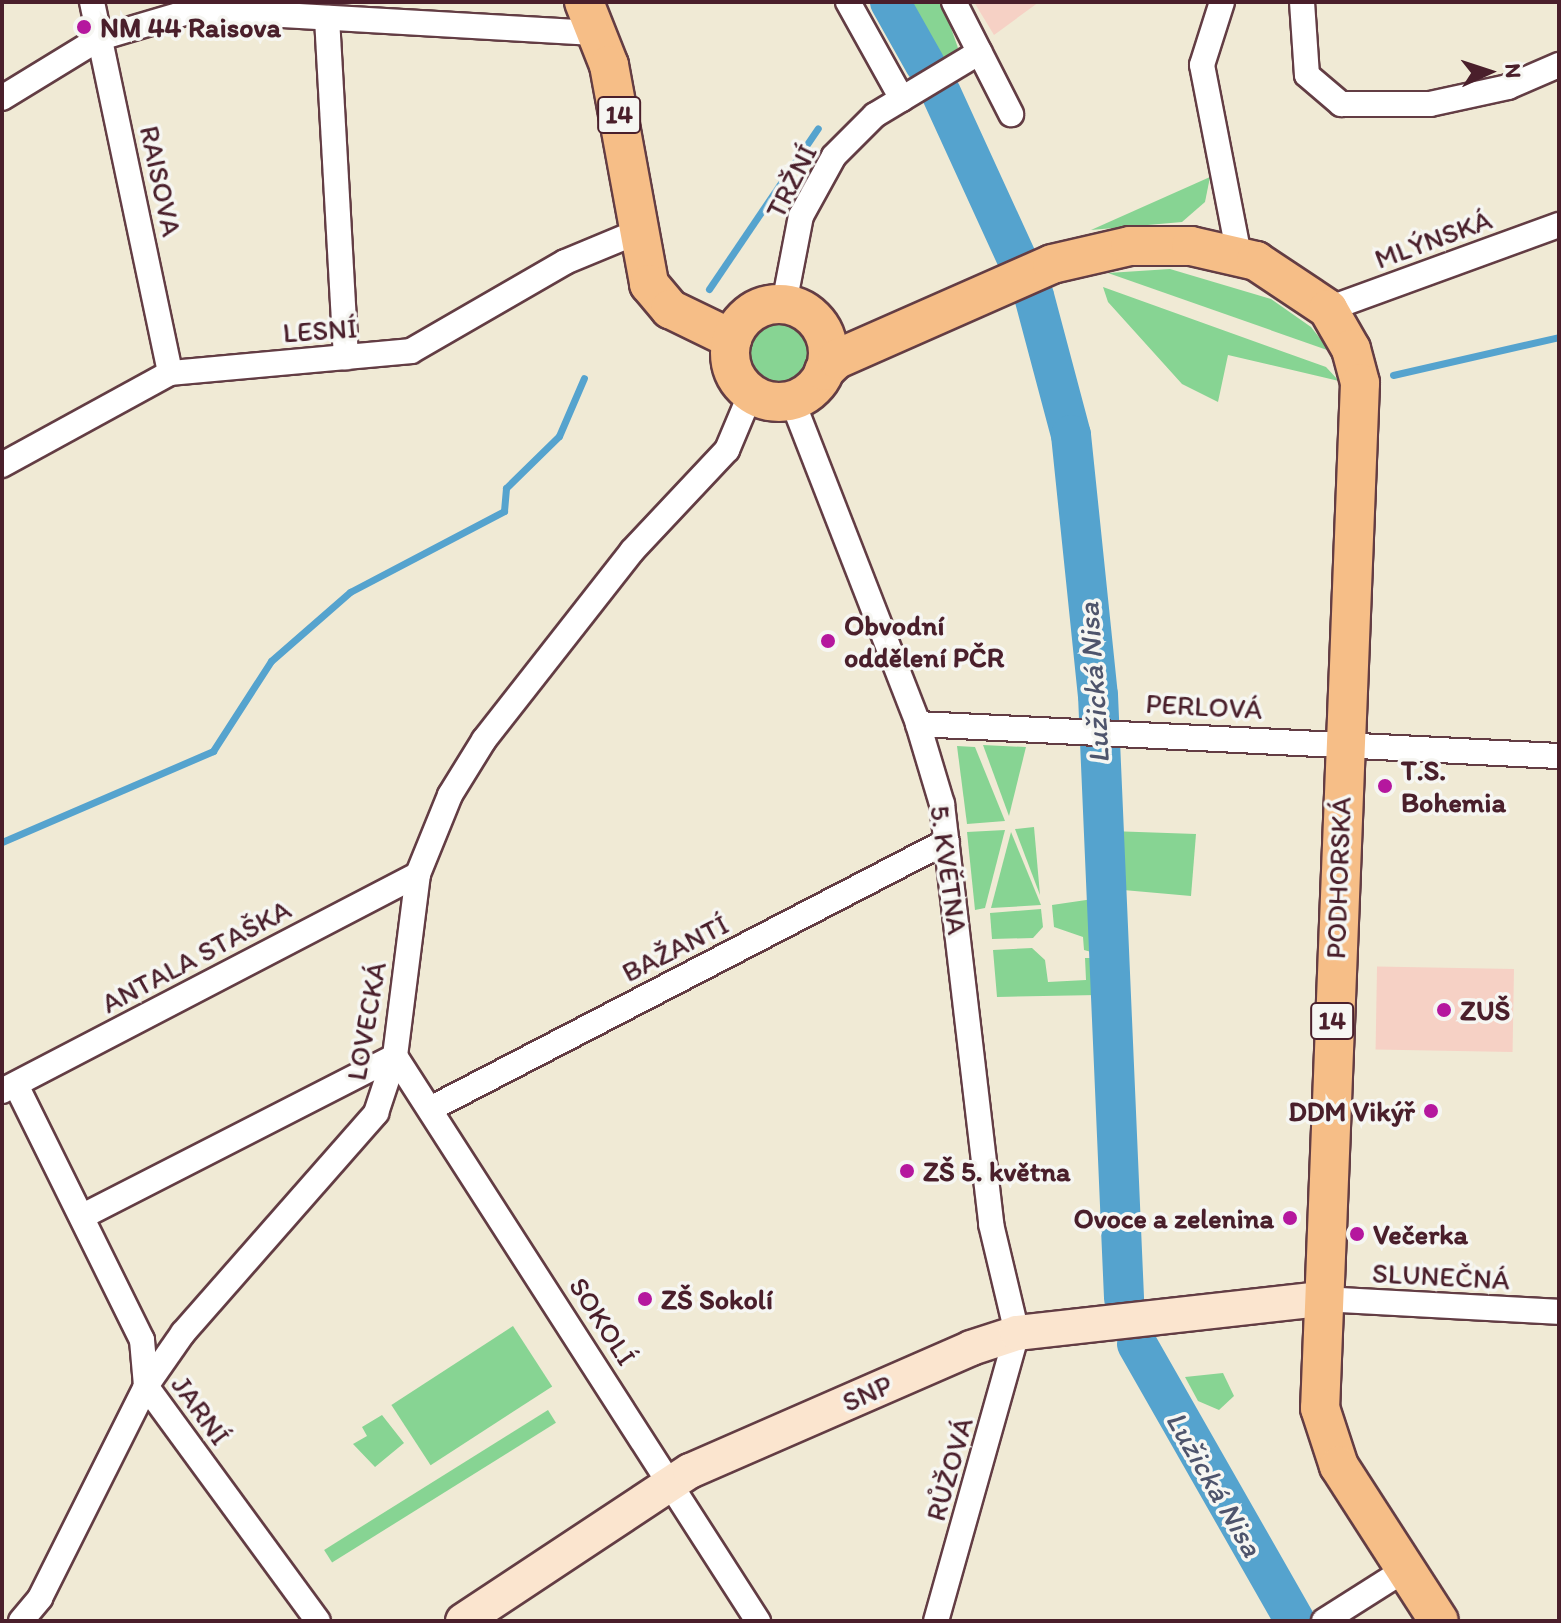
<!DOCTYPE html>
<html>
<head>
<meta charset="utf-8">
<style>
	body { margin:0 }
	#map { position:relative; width:1561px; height:1623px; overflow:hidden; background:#f0ead5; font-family:Itim,sans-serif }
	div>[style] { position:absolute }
	.built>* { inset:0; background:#f6d1c5; transform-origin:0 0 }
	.green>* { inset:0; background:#87d493; transform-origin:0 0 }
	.round { border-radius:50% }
	.stream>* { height:7px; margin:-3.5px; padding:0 3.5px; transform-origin:3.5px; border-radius:3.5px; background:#55a3ce }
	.river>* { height:40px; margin:-20px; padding:0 20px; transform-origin:20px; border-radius:20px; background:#55a3ce }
	.roads { filter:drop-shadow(2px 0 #633d44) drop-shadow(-2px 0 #633d44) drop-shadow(0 2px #633d44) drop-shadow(0 -2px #633d44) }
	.street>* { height:24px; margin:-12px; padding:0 12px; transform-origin:12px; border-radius:12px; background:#fff }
	.secondary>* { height:34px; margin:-17px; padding:0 17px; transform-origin:17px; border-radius:17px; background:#fbe5cf }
	.primary>* { height:38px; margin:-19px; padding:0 19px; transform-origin:19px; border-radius:19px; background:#f6be87 }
	.primary>.ring { margin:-19px; padding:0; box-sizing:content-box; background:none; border:38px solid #f6be87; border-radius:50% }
	.dots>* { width:22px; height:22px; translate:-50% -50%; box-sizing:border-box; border:4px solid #f6f6f2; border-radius:50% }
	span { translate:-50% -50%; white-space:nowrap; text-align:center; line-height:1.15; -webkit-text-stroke:7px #f6f6f2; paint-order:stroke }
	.shield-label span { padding:2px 6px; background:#f6f6f2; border:2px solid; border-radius:6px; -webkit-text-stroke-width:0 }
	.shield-label { font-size:26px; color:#4a1f2b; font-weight:700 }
	.poi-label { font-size:28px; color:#4a1f2b; font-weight:700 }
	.left { translate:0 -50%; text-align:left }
	.right { translate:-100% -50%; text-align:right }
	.street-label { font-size:28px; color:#4a1f2b }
	.water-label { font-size:30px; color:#4e546c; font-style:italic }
	.frame { position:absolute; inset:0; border:4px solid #4a1f2b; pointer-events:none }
	.north { position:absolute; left:1449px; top:32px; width:80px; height:80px; -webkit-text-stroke:6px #f6f6f2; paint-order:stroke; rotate:87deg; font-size:22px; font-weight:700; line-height:32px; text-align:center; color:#4a1f2b }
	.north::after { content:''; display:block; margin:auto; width:28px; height:36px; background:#4a1f2b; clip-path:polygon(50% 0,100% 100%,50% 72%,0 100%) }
</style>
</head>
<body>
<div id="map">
	<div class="built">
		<div style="clip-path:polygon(974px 2px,1039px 2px,994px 35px)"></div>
		<div style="left:1514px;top:969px;width:83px;height:137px;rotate:91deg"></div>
	</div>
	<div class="green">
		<div style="clip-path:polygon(895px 2px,942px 2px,958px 48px,936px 65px)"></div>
		<div style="clip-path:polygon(1210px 177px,1205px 202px,1182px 222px,1091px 230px)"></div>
		<div style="clip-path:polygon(1170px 269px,1271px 299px,1311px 327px,1330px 351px,1108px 273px)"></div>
		<div style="clip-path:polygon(1103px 287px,1326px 367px,1339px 381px,1228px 355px,1218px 402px,1182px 384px,1108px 302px)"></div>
		<div class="round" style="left:744px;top:316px;width:70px;height:70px"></div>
		<div style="clip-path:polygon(983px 745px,1026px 747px,1009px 816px)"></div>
		<div style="clip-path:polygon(957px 746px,975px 747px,1005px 821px,967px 824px)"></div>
		<div style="clip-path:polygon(1034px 827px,1040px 895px,1015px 829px)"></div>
		<div style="clip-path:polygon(1005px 830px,985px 908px,975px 910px,967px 832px)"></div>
		<div style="clip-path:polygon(1110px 831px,1196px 834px,1191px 896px,1112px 889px)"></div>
		<div style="clip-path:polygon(1011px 832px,1041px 905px,991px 908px)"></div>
		<div style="clip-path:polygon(1093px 899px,1095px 948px,1095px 953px,1084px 950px,1083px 937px,1054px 927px,1052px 905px)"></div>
		<div style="clip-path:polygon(1041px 909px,1043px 927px,1033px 938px,992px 939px,990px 913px)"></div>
		<div style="clip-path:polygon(1032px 948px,1045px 960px,1048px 982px,1086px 980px,1085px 958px,1096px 958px,1098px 995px,997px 997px,993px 950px)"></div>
		<div style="left:513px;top:1326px;width:72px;height:145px;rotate:57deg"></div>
		<div style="clip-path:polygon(1223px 1373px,1234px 1396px,1219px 1410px,1198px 1401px,1185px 1377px)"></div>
		<div style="left:548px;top:1410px;width:15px;height:264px;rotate:58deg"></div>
		<div style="clip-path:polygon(382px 1415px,404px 1443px,375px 1467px,353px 1444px,367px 1436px,362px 1427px)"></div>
	</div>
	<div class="stream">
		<div style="left:709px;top:289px;width:194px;rotate:-55.9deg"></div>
		<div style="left:1393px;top:375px;width:170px;rotate:-12.9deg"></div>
		<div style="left:2px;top:842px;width:230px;rotate:-23.3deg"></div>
		<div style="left:213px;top:751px;width:107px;rotate:-57.2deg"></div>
		<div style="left:271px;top:661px;width:105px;rotate:-41.1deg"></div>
		<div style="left:350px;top:592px;width:174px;rotate:-27.7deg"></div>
		<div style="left:504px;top:511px;width:23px;rotate:-85deg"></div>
		<div style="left:506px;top:488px;width:74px;rotate:-44.5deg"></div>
		<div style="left:559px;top:436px;width:63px;rotate:-66.7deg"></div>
	</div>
	<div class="river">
		<div style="left:890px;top:2px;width:71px;rotate:60.6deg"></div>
		<div style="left:941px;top:93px;width:223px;rotate:65.4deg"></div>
		<div style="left:1034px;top:296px;width:144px;rotate:75.1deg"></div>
		<div style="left:1071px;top:435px;width:261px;rotate:84.1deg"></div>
		<div style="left:1098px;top:695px;width:604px;rotate:87.53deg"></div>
		<div style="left:1137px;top:1344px;width:319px;rotate:60.3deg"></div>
	</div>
	<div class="roads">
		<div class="street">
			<div style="left:92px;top:2px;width:379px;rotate:78.1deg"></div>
			<div style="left:848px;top:2px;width:111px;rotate:60.9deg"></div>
			<div style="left:954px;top:2px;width:126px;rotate:63deg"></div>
			<div style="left:1222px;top:2px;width:66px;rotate:107.6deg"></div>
			<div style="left:1202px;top:65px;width:194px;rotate:79deg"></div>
			<div style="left:1302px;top:2px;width:73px;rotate:86.1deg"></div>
			<div style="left:1307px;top:75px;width:45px;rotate:40.5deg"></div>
			<div style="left:1341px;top:104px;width:89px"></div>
			<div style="left:1430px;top:104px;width:80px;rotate:-12.3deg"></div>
			<div style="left:1508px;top:87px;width:56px;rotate:-23.3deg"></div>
			<div style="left:327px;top:18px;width:340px;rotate:86.8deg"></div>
			<div style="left:2px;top:98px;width:115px;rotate:-31.5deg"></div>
			<div style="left:100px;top:38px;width:99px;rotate:-16.4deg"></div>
			<div style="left:195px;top:10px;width:405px;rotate:3.3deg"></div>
			<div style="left:784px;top:304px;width:90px;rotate:-79.1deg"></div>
			<div style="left:801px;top:216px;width:68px;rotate:-61.2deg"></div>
			<div style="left:834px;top:156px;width:58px;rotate:-45deg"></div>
			<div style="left:875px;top:115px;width:122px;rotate:-31deg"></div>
			<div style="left:1328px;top:309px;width:246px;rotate:-20deg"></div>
			<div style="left:792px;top:400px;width:348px;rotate:68.7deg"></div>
			<div style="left:918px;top:724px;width:84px;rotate:73.3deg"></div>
			<div style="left:942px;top:804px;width:423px;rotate:83.3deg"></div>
			<div style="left:991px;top:1224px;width:112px;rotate:76.6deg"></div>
			<div style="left:1017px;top:1333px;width:299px;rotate:105.7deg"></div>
			<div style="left:2px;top:465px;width:192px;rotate:-28.7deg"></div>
			<div style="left:170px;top:373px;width:242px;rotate:-5.2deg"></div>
			<div style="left:411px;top:351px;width:178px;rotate:-30deg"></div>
			<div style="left:565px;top:262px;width:76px;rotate:-22.5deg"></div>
			<div style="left:918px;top:724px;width:642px;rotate:2.86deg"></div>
			<div style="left:395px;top:1056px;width:672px;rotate:57.28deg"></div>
			<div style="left:16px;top:1085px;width:284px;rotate:63.7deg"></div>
			<div style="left:142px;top:1340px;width:46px;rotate:85deg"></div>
			<div style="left:146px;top:1386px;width:291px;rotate:53.8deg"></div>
			<div style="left:2px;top:1091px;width:469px;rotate:-27.5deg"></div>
			<div style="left:430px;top:1109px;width:582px;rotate:-27.4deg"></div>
			<div style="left:83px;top:1216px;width:351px;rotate:-27.1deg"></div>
			<div style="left:1320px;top:1299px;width:239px;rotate:3.1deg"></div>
			<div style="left:21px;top:1621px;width:30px;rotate:-50deg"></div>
			<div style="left:40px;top:1598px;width:237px;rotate:-63.4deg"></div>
			<div style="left:146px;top:1386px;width:65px;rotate:-55.1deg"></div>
			<div style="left:183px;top:1333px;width:293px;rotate:-48.7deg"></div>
			<div style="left:376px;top:1113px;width:60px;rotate:-71.6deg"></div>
			<div style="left:395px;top:1056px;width:183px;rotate:-82.8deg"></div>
			<div style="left:418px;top:874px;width:85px;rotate:-67.9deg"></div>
			<div style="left:450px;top:795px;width:65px;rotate:-58.3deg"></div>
			<div style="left:484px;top:740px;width:240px;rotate:-51.9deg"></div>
			<div style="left:632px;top:551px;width:139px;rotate:-46.8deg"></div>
			<div style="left:727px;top:450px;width:62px;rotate:-67.2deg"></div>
			<div style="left:1324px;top:1621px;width:97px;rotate:-32.4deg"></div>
		</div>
		<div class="secondary">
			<div style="left:463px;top:1621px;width:272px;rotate:-33.5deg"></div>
			<div style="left:690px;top:1471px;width:307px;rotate:-23.6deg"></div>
			<div style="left:971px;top:1348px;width:48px;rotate:-18.1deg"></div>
			<div style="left:1017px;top:1333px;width:305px;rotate:-6.4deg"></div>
		</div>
		<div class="primary">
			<div style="left:584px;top:2px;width:68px;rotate:68.4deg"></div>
			<div style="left:609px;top:65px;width:223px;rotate:79.6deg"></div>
			<div style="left:649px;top:284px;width:33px;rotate:50deg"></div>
			<div style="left:670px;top:309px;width:69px;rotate:25.8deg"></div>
			<div class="ring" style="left:730px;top:304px;width:60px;height:60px"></div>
			<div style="left:824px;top:371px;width:18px;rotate:-43deg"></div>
			<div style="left:837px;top:359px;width:235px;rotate:-23.8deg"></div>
			<div style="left:1052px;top:264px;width:80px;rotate:-13deg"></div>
			<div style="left:1130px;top:246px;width:61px"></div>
			<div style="left:1191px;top:246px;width:67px;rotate:13deg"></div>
			<div style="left:1256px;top:261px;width:87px;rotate:33.7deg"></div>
			<div style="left:1328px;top:309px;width:46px;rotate:60.1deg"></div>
			<div style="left:1351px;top:349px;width:35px;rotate:75deg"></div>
			<div style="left:1360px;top:383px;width:1026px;rotate:92.23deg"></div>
			<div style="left:1320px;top:1408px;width:61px;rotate:71.9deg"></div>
			<div style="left:1339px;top:1466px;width:184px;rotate:57.2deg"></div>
		</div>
	</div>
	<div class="dots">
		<div style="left:84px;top:27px;background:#b5179e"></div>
		<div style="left:828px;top:641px;background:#b5179e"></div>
		<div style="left:1385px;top:786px;background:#b5179e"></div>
		<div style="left:1444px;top:1010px;background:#b5179e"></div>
		<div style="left:1431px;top:1111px;background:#b5179e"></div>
		<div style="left:907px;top:1171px;background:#b5179e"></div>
		<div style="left:1290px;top:1218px;background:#b5179e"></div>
		<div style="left:1357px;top:1234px;background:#b5179e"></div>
		<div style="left:645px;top:1299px;background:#b5179e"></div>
	</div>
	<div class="shield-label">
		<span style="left:619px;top:115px">14</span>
		<span style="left:1332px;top:1021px">14</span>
	</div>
	<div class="poi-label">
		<span class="left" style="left:100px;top:27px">NM 44 Raisova</span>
		<span class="left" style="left:844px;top:641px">Obvodní<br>oddělení PČR</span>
		<span class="left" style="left:1401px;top:786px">T.S.<br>Bohemia</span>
		<span class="left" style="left:1460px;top:1010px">ZUŠ</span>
		<span class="right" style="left:1415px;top:1111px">DDM Vikýř</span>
		<span class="left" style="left:923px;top:1171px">ZŠ 5. května</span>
		<span class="right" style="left:1274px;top:1218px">Ovoce a zelenina</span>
		<span class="left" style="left:1373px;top:1234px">Večerka</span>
		<span class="left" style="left:661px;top:1299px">ZŠ Sokolí</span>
	</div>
	<div class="street-label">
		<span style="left:161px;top:181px;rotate:78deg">RAISOVA</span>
		<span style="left:791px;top:181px;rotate:-63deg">TRŽNÍ</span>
		<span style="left:1433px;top:239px;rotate:-20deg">MLÝNSKÁ</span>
		<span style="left:320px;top:330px;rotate:-4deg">LESNÍ</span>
		<span style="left:1204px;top:706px;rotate:3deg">PERLOVÁ</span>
		<span style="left:949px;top:870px;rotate:82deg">5. KVĚTNA</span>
		<span style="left:1338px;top:878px;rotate:-88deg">PODHORSKÁ</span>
		<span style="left:675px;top:948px;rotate:-27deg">BAŽANTÍ</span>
		<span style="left:196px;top:956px;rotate:-28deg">ANTALA STAŠKA</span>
		<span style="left:366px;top:1021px;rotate:-80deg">LOVECKÁ</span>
		<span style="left:1441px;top:1276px;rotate:3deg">SLUNEČNÁ</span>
		<span style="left:603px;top:1321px;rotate:57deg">SOKOLÍ</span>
		<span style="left:867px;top:1393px;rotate:-24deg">SNP</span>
		<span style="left:201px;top:1410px;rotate:54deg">JARNÍ</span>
		<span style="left:949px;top:1469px;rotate:-74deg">RŮŽOVÁ</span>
	</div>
	<div class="water-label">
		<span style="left:1094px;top:683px;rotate:-94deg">Lužická Nisa</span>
		<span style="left:1214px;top:1484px;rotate:60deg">Lužická Nisa</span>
	</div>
	<div class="frame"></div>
	<div class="north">N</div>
</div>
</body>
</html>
